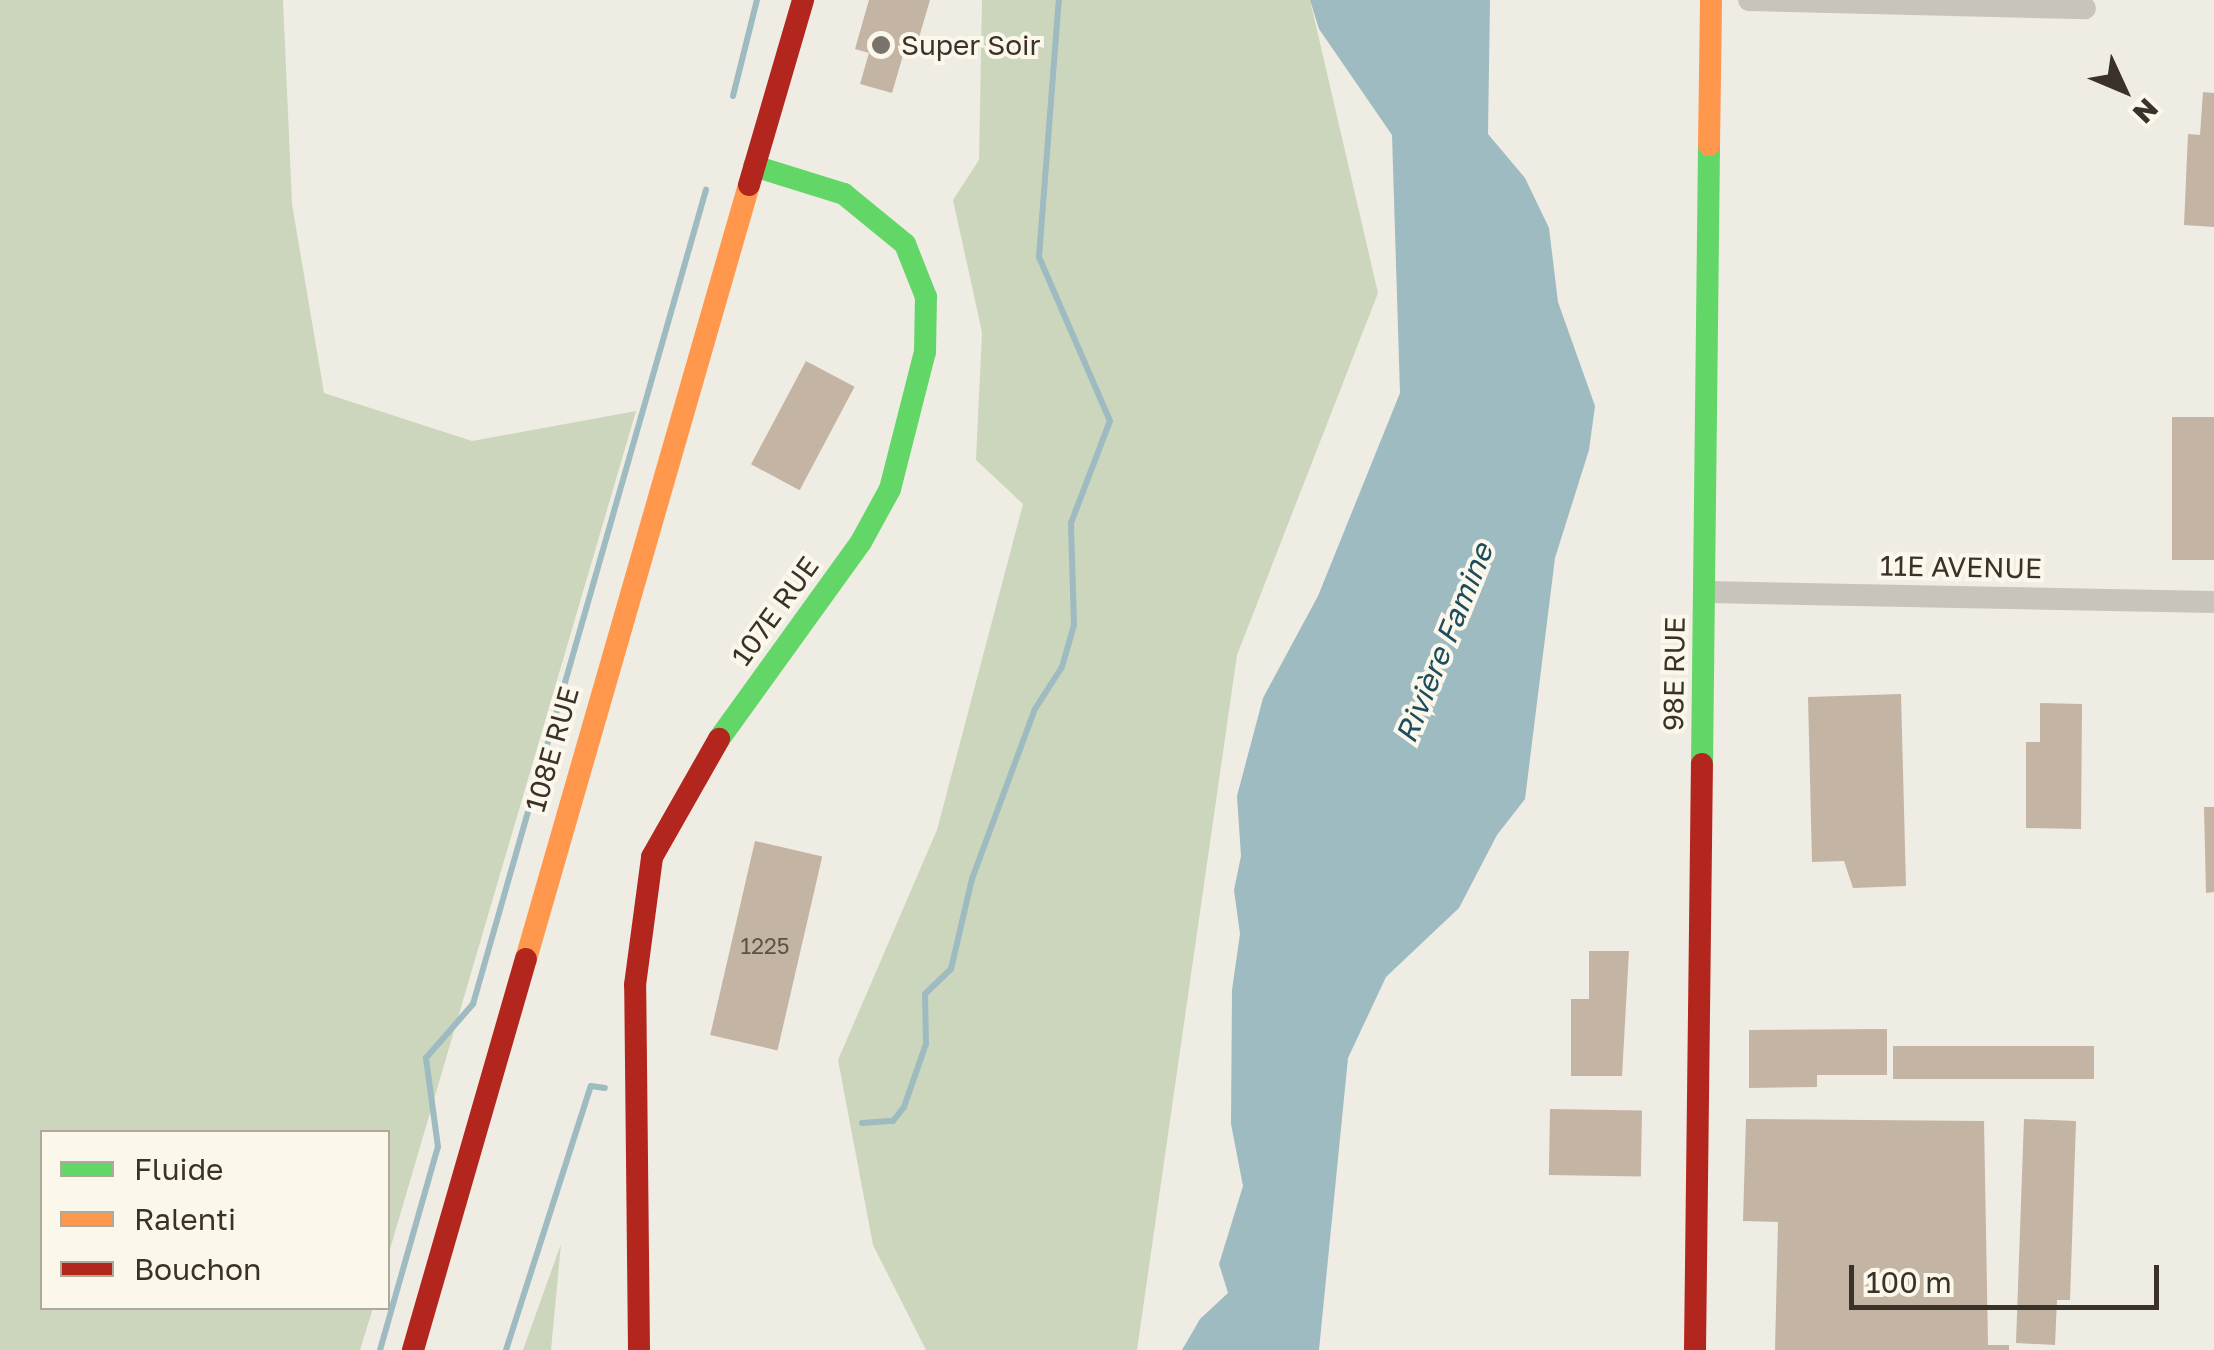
<!DOCTYPE html>
<html>
<head>
<meta charset="utf-8">
<style>
	body { margin:0 }
	#map { position:relative; width:2214px; height:1350px; overflow:hidden; background:#efece3; font-family:"Golos Text",sans-serif }
	div>[style] { position:absolute }
	.green>* { inset:0; background:#ccd6bc }
	.water>* { inset:0; background:#9ebbc1 }
	.stream>* { height:6px; margin:-3px; padding:0 3px; transform-origin:3px; border-radius:3px; background:#9ebbc1 }
	.building>* { inset:0; background:#c4b4a4; transform-origin:0 0 }
	.street>* { height:22px; margin:-11px; padding:0 11px; transform-origin:11px; border-radius:11px; background:#c8c4bc }
	.fast>* { height:22px; margin:-11px; padding:0 11px; transform-origin:11px; border-radius:11px; background:#63d668 }
	.slow>* { height:22px; margin:-11px; padding:0 11px; transform-origin:11px; border-radius:11px; background:#ff974d }
	.jam>* { height:22px; margin:-11px; padding:0 11px; transform-origin:11px; border-radius:11px; background:#b3261e }
	.dots>* { width:28px; height:28px; translate:-50% -50%; box-sizing:border-box; border:5px solid #fbf7eb; border-radius:50% }
	span { translate:-50% -50%; white-space:nowrap; text-align:center; line-height:1.15; -webkit-text-stroke:8px #fbf7eb; paint-order:stroke }
	.number-label { font-size:22px; color:#5c5248 }
	.number-label span { -webkit-text-stroke-width:0 }
	.poi-label { font-size:28px; color:#3a3229 }
	.left { translate:0 -50%; text-align:left }
	.street-label { font-size:28px; color:#3a3229 }
	.water-label { font-size:30px; color:#1c4d5e; font-style:italic }
	.legend { position:absolute; left:40px; top:1130px; width:350px; height:180px; box-sizing:border-box; background:#fbf7eb; border:2px solid #aea89d; margin:0; padding:12px 18px; list-style:none; font-size:30px; color:#3a3229 }
	.legend li { display:flex; align-items:center; gap:20px; height:50px }
	.legend b { width:50px; border:2px solid #aea89d }
	.north { position:absolute; left:2074px; top:40px; width:100px; height:100px; -webkit-text-stroke:8px #fbf7eb; paint-order:stroke; rotate:134deg; font-size:28px; font-weight:700; line-height:40px; text-align:center; color:#3a3229 }
	.north::after { content:''; display:block; margin:auto; width:35px; height:45px; background:#3a3229; clip-path:polygon(50% 0,100% 100%,50% 72%,0 100%) }
	.scale { position:absolute; left:1849px; top:1265px; width:310px; height:45px; box-sizing:border-box; border:5px solid #3a3229; border-top:0; padding-left:12px; font-size:30px; line-height:35px; white-space:nowrap; color:#3a3229; -webkit-text-stroke:8px #fbf7eb; paint-order:stroke }
</style>
</head>
<body>
<div id="map">
	<div class="green">
		<div style="clip-path:polygon(0 0,283px 0,292px 204px,324px 393px,472px 441px,636px 411px,388px 1256px,388px 1132px,42px 1132px,42px 1308px,373px 1308px,360px 1350px,0 1350px)"></div>
		<div style="clip-path:polygon(982px 0,1310px 0,1378px 293px,1237px 655px,1137px 1350px,926px 1350px,873px 1245px,838px 1060px,937px 830px,1023px 504px,976px 460px,982px 332px,953px 200px,979px 160px)"></div>
		<div style="clip-path:polygon(561px 1244px,551px 1350px,523px 1350px)"></div>
	</div>
	<div class="water">
		<div style="clip-path:polygon(1310px 0,1490px 0,1488px 134px,1525px 178px,1549px 228px,1558px 302px,1595px 406px,1589px 450px,1555px 558px,1525px 799px,1497px 835px,1459px 908px,1386px 977px,1348px 1058px,1319px 1350px,1182px 1350px,1200px 1319px,1228px 1293px,1219px 1264px,1243px 1186px,1231px 1124px,1232px 990px,1240px 934px,1234px 890px,1241px 856px,1237px 796px,1263px 698px,1318px 596px,1400px 393px,1392px 135px,1319px 29px)"></div>
	</div>
	<div class="stream">
		<div style="left:733px;top:96px;width:99px;rotate:-76deg"></div>
		<div style="left:862px;top:1123px;width:31px;rotate:-4deg"></div>
		<div style="left:893px;top:1121px;width:18px;rotate:-52deg"></div>
		<div style="left:904px;top:1107px;width:67px;rotate:-70.8deg"></div>
		<div style="left:926px;top:1044px;width:50px;rotate:-91.1deg"></div>
		<div style="left:925px;top:994px;width:36px;rotate:-44deg"></div>
		<div style="left:951px;top:969px;width:92px;rotate:-76.9deg"></div>
		<div style="left:972px;top:879px;width:181px;rotate:-69.7deg"></div>
		<div style="left:1035px;top:709px;width:50px;rotate:-57.3deg"></div>
		<div style="left:1062px;top:667px;width:44px;rotate:-74.1deg"></div>
		<div style="left:1074px;top:625px;width:102px;rotate:-91.7deg"></div>
		<div style="left:1071px;top:523px;width:109px;rotate:-69.1deg"></div>
		<div style="left:1110px;top:421px;width:179px;rotate:-113.4deg"></div>
		<div style="left:1039px;top:257px;width:258px;rotate:-85.6deg"></div>
		<div style="left:380px;top:1350px;width:211px;rotate:-74.1deg"></div>
		<div style="left:438px;top:1147px;width:90px;rotate:-97.7deg"></div>
		<div style="left:426px;top:1058px;width:72px;rotate:-49deg"></div>
		<div style="left:473px;top:1004px;width:847px;rotate:-74.03deg"></div>
		<div style="left:506px;top:1350px;width:277px;rotate:-72.2deg"></div>
		<div style="left:591px;top:1086px;width:14px;rotate:8deg"></div>
	</div>
	<div class="building">
		<div style="clip-path:polygon(869px 0,930px 0,918px 41px,908px 38px,892px 93px,860px 84px,869px 53px,855px 49px)"></div>
		<div style="clip-path:polygon(2203px 92px,2214px 93px,2214px 227px,2184px 225px,2188px 134px,2200px 135px)"></div>
		<div style="left:806px;top:361px;width:55px;height:117px;rotate:28deg"></div>
		<div style="left:2214px;top:417px;width:143px;height:42px;rotate:90deg"></div>
		<div style="clip-path:polygon(1901px 694px,1906px 886px,1853px 888px,1844px 861px,1812px 862px,1808px 697px)"></div>
		<div style="clip-path:polygon(2040px 703px,2082px 704px,2081px 829px,2026px 828px,2026px 742px,2040px 742px)"></div>
		<div style="clip-path:polygon(2204px 807px,2214px 807px,2214px 892px,2206px 893px)"></div>
		<div style="left:755px;top:841px;width:69px;height:199px;rotate:13deg"></div>
		<div style="clip-path:polygon(1589px 951px,1629px 951px,1622px 1076px,1571px 1076px,1571px 999px,1589px 999px)"></div>
		<div style="clip-path:polygon(1887px 1029px,1887px 1075px,1817px 1075px,1817px 1087px,1749px 1088px,1749px 1030px)"></div>
		<div style="left:1893px;top:1046px;width:201px;height:33px"></div>
		<div style="left:1550px;top:1109px;width:92px;height:66px;rotate:1deg"></div>
		<div style="clip-path:polygon(1746px 1119px,1984px 1121px,1988px 1345px,2009px 1345px,2009px 1350px,1775px 1350px,1778px 1222px,1743px 1221px)"></div>
		<div style="clip-path:polygon(2024px 1119px,2076px 1121px,2070px 1300px,2057px 1300px,2055px 1345px,2016px 1343px)"></div>
	</div>
	<div class="street">
		<div style="left:1749px;top:0;width:336px;rotate:1.4deg"></div>
		<div style="left:1706px;top:592px;width:508px;rotate:1.13deg"></div>
	</div>
	<div class="fast">
		<div style="left:719px;top:739px;width:243px;rotate:-54.2deg"></div>
		<div style="left:861px;top:542px;width:60px;rotate:-61.3deg"></div>
		<div style="left:890px;top:489px;width:141px;rotate:-75.7deg"></div>
		<div style="left:925px;top:352px;width:55px;rotate:-89deg"></div>
		<div style="left:926px;top:297px;width:57px;rotate:-111.6deg"></div>
		<div style="left:905px;top:244px;width:79px;rotate:-140.7deg"></div>
		<div style="left:844px;top:194px;width:94px;rotate:-162.7deg"></div>
		<div style="left:1702px;top:764px;width:619px;rotate:-89.35deg"></div>
	</div>
	<div class="slow">
		<div style="left:1709px;top:145px;width:145px;rotate:-89.2deg"></div>
		<div style="left:526px;top:959px;width:805px;rotate:-73.93deg"></div>
	</div>
	<div class="jam">
		<div style="left:749px;top:185px;width:193px;rotate:-73.7deg"></div>
		<div style="left:413px;top:1350px;width:407px;rotate:-73.9deg"></div>
		<div style="left:639px;top:1350px;width:365px;rotate:-90.6deg"></div>
		<div style="left:635px;top:985px;width:129px;rotate:-82.4deg"></div>
		<div style="left:652px;top:857px;width:136px;rotate:-60.4deg"></div>
		<div style="left:1695px;top:1350px;width:586px;rotate:-89.32deg"></div>
	</div>
	<div class="dots">
		<div style="left:881px;top:45px;background:#79736a"></div>
	</div>
	<div class="number-label">
		<span style="left:765px;top:946px">1225</span>
	</div>
	<div class="poi-label">
		<span class="left" style="left:901px;top:45px">Super Soir</span>
	</div>
	<div class="street-label">
		<span style="left:1961px;top:567px;rotate:1deg">11E AVENUE</span>
		<span style="left:775px;top:611px;rotate:-54deg">107E RUE</span>
		<span style="left:1674px;top:674px;rotate:-89deg">98E RUE</span>
		<span style="left:552px;top:749px;rotate:-74deg">108E RUE</span>
	</div>
	<div class="water-label">
		<span style="left:1444px;top:643px;rotate:-68deg">Rivière Famine</span>
	</div>
	<ul class="legend">
	<li><b style="height:12px;background:#63d668"></b>Fluide</li>
	<li><b style="height:12px;background:#ff974d"></b>Ralenti</li>
	<li><b style="height:12px;background:#b3261e"></b>Bouchon</li>
	</ul>
	<div class="north">N</div>
	<div class="scale">100 m</div>
</div>
</body>
</html>
